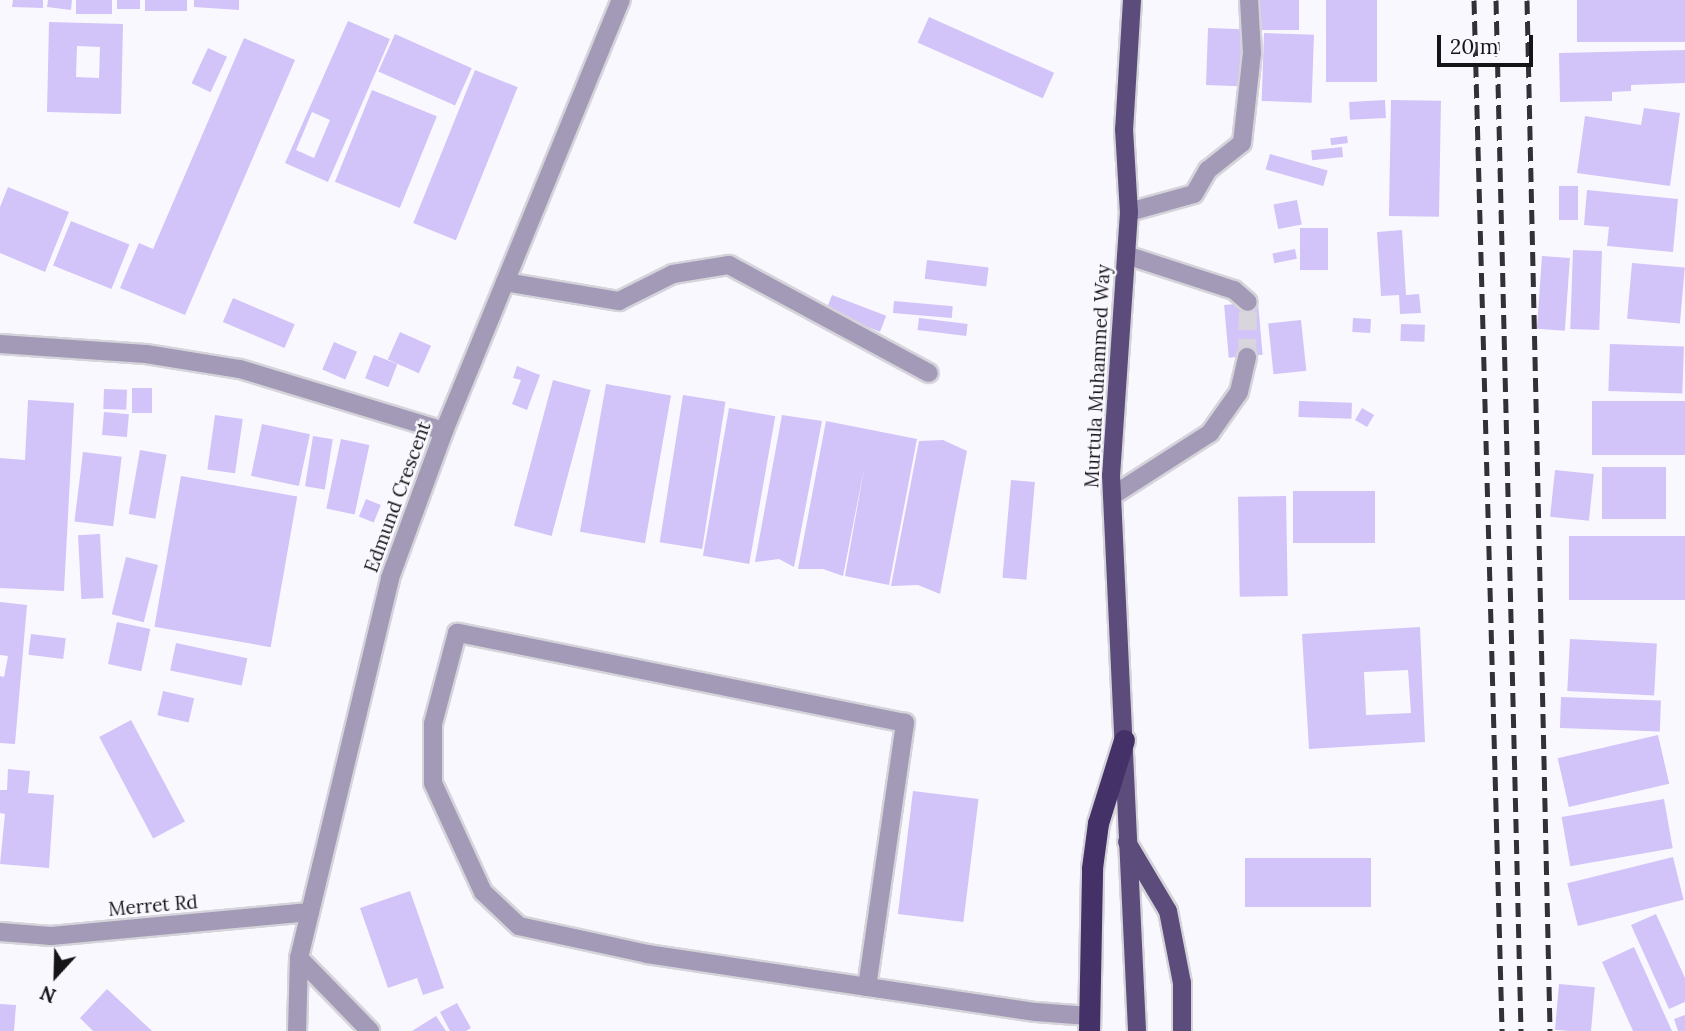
<!DOCTYPE html>
<html>
<head>
<meta charset="utf-8">
<style>
	body { margin:0 }
	#map { position:relative; width:1685px; height:1031px; overflow:hidden; background:#faf8ff; font-family:Lora,serif }
	div>[style] { position:absolute }
	.building>* { inset:0; background:#d2c4f8; transform-origin:0 0 }
	.minor-tunnel>* { height:18px; margin-top:-9px; transform-origin:0; background:repeating-linear-gradient(90deg,#d8d6dc 0 18px,transparent 0 27px) }
	.roads { filter:drop-shadow(2px 0 #d5d4da) drop-shadow(-2px 0 #d5d4da) drop-shadow(0 2px #d5d4da) drop-shadow(0 -2px #d5d4da) }
	.minor>* { height:18px; margin:-9px; padding:0 9px; transform-origin:9px; border-radius:9px; background:#a29ab6 }
	.major>* { height:18px; margin:-9px; padding:0 9px; transform-origin:9px; border-radius:9px; background:#5b4c7c }
	.highway>* { height:21px; margin:-10.5px; padding:0 10.5px; transform-origin:10.5px; border-radius:10.5px; background:#433167 }
	.rail>* { height:5px; margin-top:-2.5px; transform-origin:0; background:repeating-linear-gradient(90deg,#323135 0 14px,transparent 0 21px) }
	span { translate:-50% -50%; white-space:nowrap; text-align:center; line-height:1.15; -webkit-text-stroke:5px #faf8ff; paint-order:stroke }
	.street-label { font-size:19px; color:#151417 }
	.north { position:absolute; left:21px; top:940px; width:70px; height:70px; -webkit-text-stroke:5px #faf8ff; paint-order:stroke; rotate:202deg; font-size:19px; font-weight:700; line-height:28px; text-align:center; color:#151417 }
	.north::after { content:''; display:block; margin:auto; width:24px; height:32px; background:#151417; clip-path:polygon(50% 0,100% 100%,50% 72%,0 100%) }
	.scale { position:absolute; left:1437px; top:35px; width:96px; height:32px; box-sizing:border-box; border:4px solid #151417; border-top:0; padding-left:9px; font-size:21px; line-height:24px; white-space:nowrap; color:#151417; -webkit-text-stroke:5px #faf8ff; paint-order:stroke }
</style>
</head>
<body>
<div id="map">
	<div class="building">
		<div style="clip-path:polygon(13px 0,43px 0,43px 8px,12px 7px)"></div>
		<div style="clip-path:polygon(48px 0,72px 0,71px 10px,47px 7px)"></div>
		<div style="left:76px;top:0;width:36px;height:14px"></div>
		<div style="left:117px;top:0;width:23px;height:9px"></div>
		<div style="left:145px;top:0;width:42px;height:11px"></div>
		<div style="clip-path:polygon(194px 0,239px 0,239px 10px,194px 7px)"></div>
		<div style="left:1259px;top:0;width:40px;height:30px"></div>
		<div style="left:1326px;top:0;width:51px;height:82px"></div>
		<div style="left:1577px;top:0;width:108px;height:42px"></div>
		<div style="left:929px;top:17px;width:137px;height:28px;rotate:24deg"></div>
		<div style="clip-path:polygon(evenodd,348px 21px,390px 39px,328px 182px,285px 163px,348px 21px,312px 112px,330px 120px,314px 158px,296px 150px,312px 112px)"></div>
		<div style="clip-path:polygon(evenodd,49px 22px,123px 24px,121px 114px,47px 112px,49px 22px,77px 46px,100px 47px,99px 78px,76px 77px,77px 46px)"></div>
		<div style="left:1208px;top:28px;width:34px;height:57px;rotate:2deg"></div>
		<div style="left:1264px;top:33px;width:50px;height:68px;rotate:2deg"></div>
		<div style="left:395px;top:34px;width:84px;height:41px;rotate:24deg"></div>
		<div style="clip-path:polygon(244px 38px,295px 60px,185px 315px,120px 288px,139px 243px,153px 249px)"></div>
		<div style="left:208px;top:48px;width:21px;height:39px;rotate:25deg"></div>
		<div style="clip-path:polygon(1685px 50px,1685px 83px,1631px 85px,1631px 91px,1612px 92px,1612px 101px,1560px 102px,1559px 53px)"></div>
		<div style="left:475px;top:70px;width:46px;height:165px;rotate:22deg"></div>
		<div style="left:372px;top:90px;width:70px;height:99px;rotate:22deg"></div>
		<div style="left:1385px;top:100px;width:18px;height:36px;rotate:87deg"></div>
		<div style="left:1391px;top:100px;width:50px;height:116px;rotate:1deg"></div>
		<div style="clip-path:polygon(1644px 108px,1680px 113px,1670px 186px,1577px 173px,1585px 116px,1641px 125px)"></div>
		<div style="left:1347px;top:136px;width:7px;height:17px;rotate:82deg"></div>
		<div style="left:1342px;top:147px;width:10px;height:31px;rotate:84deg"></div>
		<div style="left:1270px;top:154px;width:60px;height:16px;rotate:16deg"></div>
		<div style="left:1559px;top:186px;width:19px;height:34px"></div>
		<div style="clip-path:polygon(8px 187px,69px 212px,45px 272px,0 253px,0 207px)"></div>
		<div style="clip-path:polygon(1587px 190px,1678px 199px,1673px 252px,1607px 246px,1609px 227px,1584px 225px)"></div>
		<div style="left:1297px;top:200px;width:25px;height:24px;rotate:79deg"></div>
		<div style="left:71px;top:221px;width:63px;height:48px;rotate:22deg"></div>
		<div style="left:1300px;top:228px;width:28px;height:42px"></div>
		<div style="clip-path:polygon(1402px 230px,1406px 295px,1419px 294px,1421px 313px,1400px 314px,1399px 295px,1381px 296px,1377px 232px)"></div>
		<div style="left:1295px;top:249px;width:10px;height:23px;rotate:79deg"></div>
		<div style="left:1573px;top:250px;width:29px;height:79px;rotate:2deg"></div>
		<div style="left:1542px;top:256px;width:28px;height:73px;rotate:4deg"></div>
		<div style="left:927px;top:260px;width:62px;height:19px;rotate:7deg"></div>
		<div style="left:1632px;top:263px;width:53px;height:56px;rotate:5deg"></div>
		<div style="left:832px;top:295px;width:58px;height:17px;rotate:21deg"></div>
		<div style="left:233px;top:298px;width:67px;height:26px;rotate:23deg"></div>
		<div style="left:894px;top:301px;width:59px;height:12px;rotate:5deg"></div>
		<div style="left:1258px;top:302px;width:53px;height:34px;rotate:85deg"></div>
		<div style="left:919px;top:318px;width:49px;height:12px;rotate:7deg"></div>
		<div style="left:1353px;top:318px;width:18px;height:14px;rotate:3deg"></div>
		<div style="left:1301px;top:320px;width:51px;height:33px;rotate:84deg"></div>
		<div style="left:1401px;top:324px;width:24px;height:17px;rotate:2deg"></div>
		<div style="left:400px;top:332px;width:34px;height:30px;rotate:24deg"></div>
		<div style="left:334px;top:342px;width:25px;height:30px;rotate:23deg"></div>
		<div style="left:1610px;top:344px;width:74px;height:47px;rotate:2deg"></div>
		<div style="left:374px;top:355px;width:25px;height:25px;rotate:21deg"></div>
		<div style="clip-path:polygon(517px 366px,540px 375px,527px 410px,512px 404px,521px 380px,513px 378px)"></div>
		<div style="left:553px;top:380px;width:39px;height:151px;rotate:15deg"></div>
		<div style="left:606px;top:384px;width:66px;height:150px;rotate:10deg"></div>
		<div style="left:132px;top:388px;width:20px;height:25px"></div>
		<div style="left:104px;top:389px;width:23px;height:20px;rotate:2deg"></div>
		<div style="left:683px;top:395px;width:43px;height:149px;rotate:9deg"></div>
		<div style="clip-path:polygon(28px 400px,74px 403px,64px 591px,0 588px,0 458px,25px 460px)"></div>
		<div style="left:1299px;top:401px;width:53px;height:16px;rotate:2deg"></div>
		<div style="left:1685px;top:401px;width:54px;height:93px;rotate:90deg"></div>
		<div style="left:729px;top:408px;width:47px;height:150px;rotate:10deg"></div>
		<div style="left:1362px;top:408px;width:14px;height:14px;rotate:30deg"></div>
		<div style="left:104px;top:412px;width:25px;height:23px;rotate:5deg"></div>
		<div style="left:215px;top:415px;width:28px;height:55px;rotate:8deg"></div>
		<div style="clip-path:polygon(782px 415px,822px 421px,794px 567px,779px 559px,755px 562px)"></div>
		<div style="clip-path:polygon(826px 421px,917px 439px,889px 585px,845px 576px,865px 464px,843px 576px,823px 569px,798px 569px)"></div>
		<div style="left:262px;top:424px;width:49px;height:53px;rotate:12deg"></div>
		<div style="left:313px;top:436px;width:20px;height:51px;rotate:9deg"></div>
		<div style="left:341px;top:439px;width:29px;height:71px;rotate:12deg"></div>
		<div style="clip-path:polygon(943px 440px,967px 451px,940px 594px,918px 585px,891px 586px,919px 441px)"></div>
		<div style="left:140px;top:450px;width:27px;height:65px;rotate:10deg"></div>
		<div style="left:83px;top:452px;width:39px;height:70px;rotate:7deg"></div>
		<div style="left:1602px;top:467px;width:64px;height:52px"></div>
		<div style="left:1555px;top:470px;width:39px;height:47px;rotate:6deg"></div>
		<div style="left:181px;top:476px;width:118px;height:153px;rotate:10deg"></div>
		<div style="left:1011px;top:480px;width:24px;height:98px;rotate:5deg"></div>
		<div style="left:1293px;top:491px;width:82px;height:52px"></div>
		<div style="left:1286px;top:496px;width:100px;height:48px;rotate:89deg"></div>
		<div style="left:366px;top:499px;width:16px;height:19px;rotate:22deg"></div>
		<div style="left:100px;top:534px;width:64px;height:22px;rotate:87deg"></div>
		<div style="left:1685px;top:536px;width:64px;height:116px;rotate:90deg"></div>
		<div style="left:126px;top:557px;width:33px;height:59px;rotate:14deg"></div>
		<div style="clip-path:polygon(0 602px,27px 605px,15px 744px,0 743px,0 676px,4px 677px,8px 656px,0 655px)"></div>
		<div style="left:117px;top:622px;width:34px;height:43px;rotate:12deg"></div>
		<div style="clip-path:polygon(evenodd,1420px 627px,1425px 742px,1309px 749px,1302px 634px,1420px 627px,1408px 670px,1411px 713px,1366px 715px,1364px 672px,1408px 670px)"></div>
		<div style="left:31px;top:634px;width:35px;height:21px;rotate:7deg"></div>
		<div style="left:1570px;top:639px;width:87px;height:52px;rotate:3deg"></div>
		<div style="left:176px;top:643px;width:73px;height:28px;rotate:12deg"></div>
		<div style="left:163px;top:691px;width:32px;height:25px;rotate:13deg"></div>
		<div style="left:1561px;top:697px;width:100px;height:31px;rotate:2deg"></div>
		<div style="left:131px;top:720px;width:115px;height:36px;rotate:62deg"></div>
		<div style="left:1658px;top:735px;width:50px;height:103px;rotate:77deg"></div>
		<div style="clip-path:polygon(8px 769px,30px 771px,28px 793px,54px 795px,49px 868px,0 864px,5px 814px,0 813px,0 790px,7px 790px)"></div>
		<div style="left:913px;top:791px;width:66px;height:124px;rotate:7deg"></div>
		<div style="left:1664px;top:799px;width:50px;height:104px;rotate:80deg"></div>
		<div style="left:1673px;top:857px;width:44px;height:109px;rotate:76deg"></div>
		<div style="left:1371px;top:858px;width:49px;height:126px;rotate:90deg"></div>
		<div style="clip-path:polygon(410px 891px,444px 988px,423px 995px,417px 978px,388px 988px,360px 908px)"></div>
		<div style="clip-path:polygon(1656px 914px,1685px 978px,1685px 1002px,1669px 1009px,1631px 925px)"></div>
		<div style="clip-path:polygon(1634px 947px,1672px 1031px,1633px 1031px,1602px 962px)"></div>
		<div style="left:1559px;top:984px;width:36px;height:46px;rotate:5deg"></div>
		<div style="clip-path:polygon(107px 989px,152px 1031px,93px 1031px,80px 1018px)"></div>
		<div style="clip-path:polygon(457px 1003px,471px 1028px,466px 1031px,450px 1031px,440px 1012px)"></div>
		<div style="clip-path:polygon(0 1004px,16px 1005px,14px 1031px,0 1031px)"></div>
		<div style="clip-path:polygon(1685px 1015px,1685px 1031px,1678px 1031px,1674px 1019px)"></div>
		<div style="clip-path:polygon(436px 1016px,446px 1031px,412px 1031px)"></div>
	</div>
	<div class="minor-tunnel">
		<div style="left:1247px;top:357px;width:55px;rotate:-89deg"></div>
	</div>
	<div class="roads">
		<div class="minor">
			<div style="left:1129px;top:212px;width:67px;rotate:-15.5deg"></div>
			<div style="left:1194px;top:194px;width:28px;rotate:-60deg"></div>
			<div style="left:1208px;top:170px;width:43px;rotate:-38.5deg"></div>
			<div style="left:1242px;top:143px;width:91px;rotate:-83.7deg"></div>
			<div style="left:1252px;top:53px;width:53px;rotate:-93.2deg"></div>
			<div style="left:1126px;top:255px;width:114px;rotate:18deg"></div>
			<div style="left:1234px;top:290px;width:18px;rotate:41deg"></div>
			<div style="left:505px;top:282px;width:116px;rotate:9.5deg"></div>
			<div style="left:619px;top:301px;width:60px;rotate:-26.6deg"></div>
			<div style="left:673px;top:274px;width:57px;rotate:-9.1deg"></div>
			<div style="left:729px;top:265px;width:227px;rotate:28.4deg"></div>
			<div style="left:0;top:344px;width:146px;rotate:3.9deg"></div>
			<div style="left:146px;top:354px;width:95px;rotate:9.1deg"></div>
			<div style="left:240px;top:369px;width:213px;rotate:16.9deg"></div>
			<div style="left:1112px;top:496px;width:117px;rotate:-32.7deg"></div>
			<div style="left:1210px;top:433px;width:50px;rotate:-54.7deg"></div>
			<div style="left:1239px;top:392px;width:36px;rotate:-77deg"></div>
			<div style="left:0;top:932px;width:51px;rotate:4.5deg"></div>
			<div style="left:51px;top:936px;width:260px;rotate:-5.3deg"></div>
			<div style="left:299px;top:958px;width:102px;rotate:45.8deg"></div>
			<div style="left:867px;top:987px;width:267px;rotate:-81.8deg"></div>
			<div style="left:905px;top:723px;width:457px;rotate:-168.6deg"></div>
			<div style="left:457px;top:633px;width:94px;rotate:104.8deg"></div>
			<div style="left:433px;top:724px;width:59px;rotate:90deg"></div>
			<div style="left:433px;top:783px;width:120px;rotate:65.4deg"></div>
			<div style="left:483px;top:892px;width:50px;rotate:43.4deg"></div>
			<div style="left:519px;top:926px;width:131px;rotate:12.3deg"></div>
			<div style="left:647px;top:954px;width:393px;rotate:8.5deg"></div>
			<div style="left:1036px;top:1012px;width:53px;rotate:4.3deg"></div>
			<div style="left:297px;top:1031px;width:73px;rotate:-88.4deg"></div>
			<div style="left:299px;top:958px;width:391px;rotate:-76.5deg"></div>
			<div style="left:390px;top:578px;width:157px;rotate:-69.8deg"></div>
			<div style="left:444px;top:431px;width:466px;rotate:-67.7deg"></div>
		</div>
		<div class="major">
			<div style="left:1132px;top:0;width:129px;rotate:93.5deg"></div>
			<div style="left:1124px;top:129px;width:83px;rotate:86.6deg"></div>
			<div style="left:1129px;top:212px;width:264px;rotate:93.9deg"></div>
			<div style="left:1111px;top:475px;width:557px;rotate:87.32deg"></div>
			<div style="left:1127px;top:842px;width:80px;rotate:59.3deg"></div>
			<div style="left:1168px;top:911px;width:73px;rotate:79deg"></div>
			<div style="left:1182px;top:983px;width:48px;rotate:90deg"></div>
		</div>
		<div class="highway">
			<div style="left:1089px;top:1031px;width:163px;rotate:-88.9deg"></div>
			<div style="left:1092px;top:868px;width:45px;rotate:-82.4deg"></div>
			<div style="left:1098px;top:823px;width:87px;rotate:-72.6deg"></div>
		</div>
	</div>
	<div class="rail">
		<div style="left:1474px;top:0;width:1031px;rotate:88.44deg"></div>
		<div style="left:1496px;top:0;width:1031px;rotate:88.61deg"></div>
		<div style="left:1527px;top:0;width:1031px;rotate:88.72deg"></div>
	</div>
	<div class="street-label">
		<span style="left:1098px;top:376px;rotate:-87deg">Murtula Muhammed Way</span>
		<span style="left:398px;top:497px;rotate:-70deg">Edmund Crescent</span>
		<span style="left:153px;top:906px;rotate:-5deg">Merret Rd</span>
	</div>
	<div class="north">N</div>
	<div class="scale">20 m</div>
</div>
</body>
</html>
